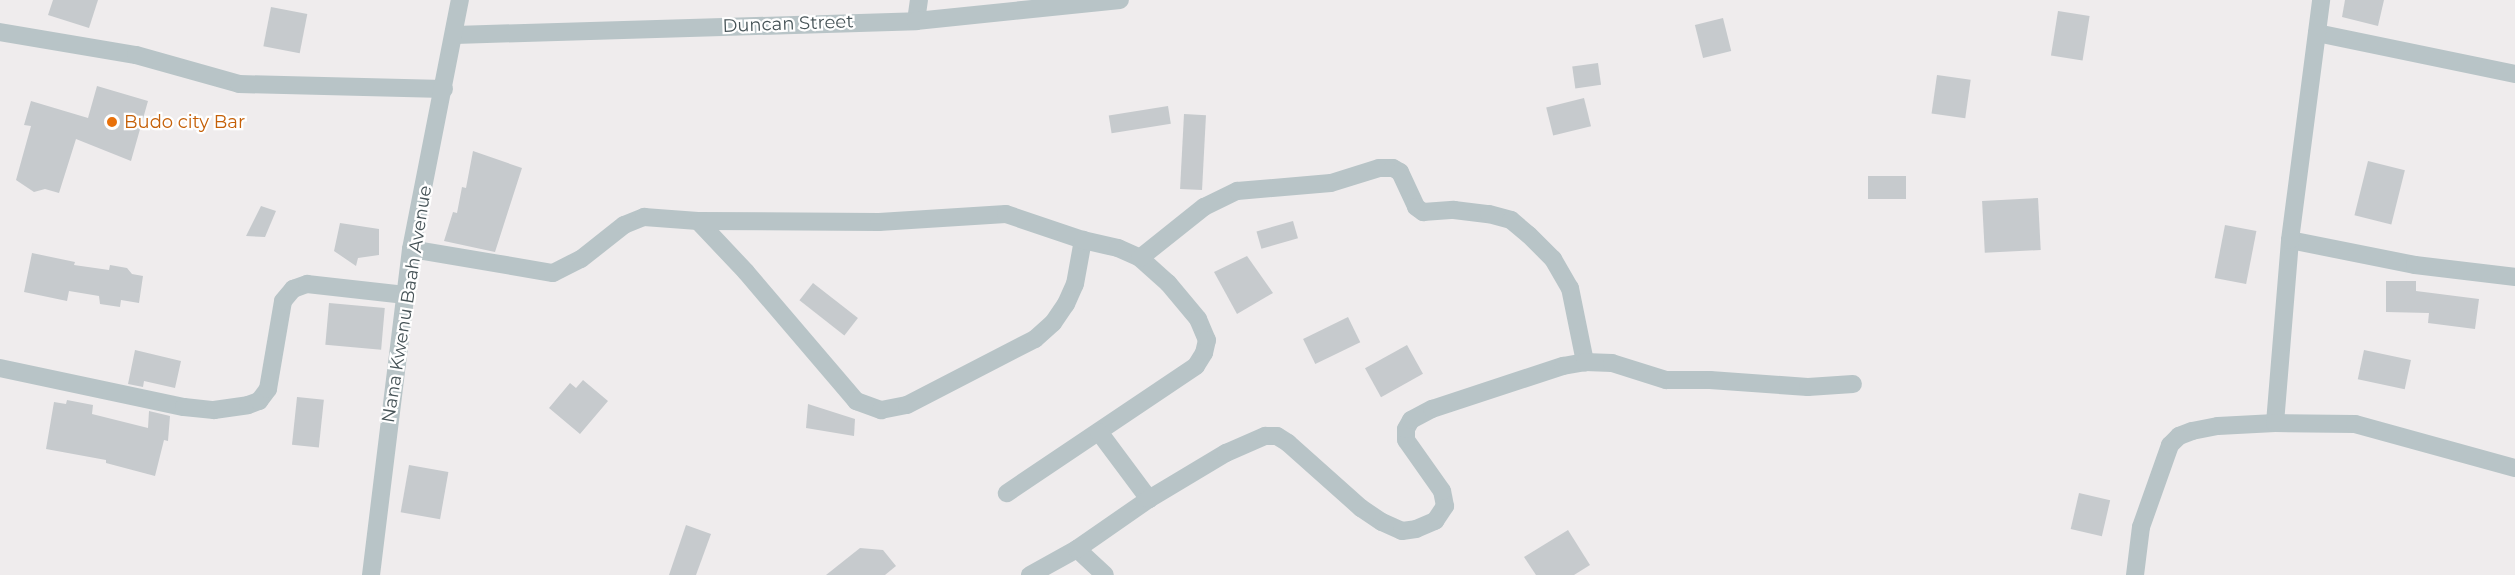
<!DOCTYPE html>
<html>
<head>
<meta charset="utf-8">
<style>
	body { margin:0 }
	#map { position:relative; width:2515px; height:575px; overflow:hidden; background:#efeced; font-family:Montserrat,sans-serif }
	div>[style] { position:absolute }
	.building>* { inset:0; background:#c6cacd; transform-origin:0 0 }
	.street>* { height:18px; margin:-9px; padding:0 9px; transform-origin:9px; border-radius:9px; background:#b8c4c7 }
	.dots>* { width:16px; height:16px; translate:-50% -50%; box-sizing:border-box; border:3px solid #fff; border-radius:50% }
	span { translate:-50% -50%; white-space:nowrap; text-align:center; line-height:1.15; -webkit-text-stroke:4.5px #fff; paint-order:stroke }
	.street-label { font-size:18px; color:#465357 }
	.food-label { font-size:18px; color:#c56008 }
	.left { translate:0 -50%; text-align:left }
</style>
</head>
<body>
<div id="map">
	<div class="building">
		<div style="clip-path:polygon(53px 0,98px 0,89px 28px,48px 15px)"></div>
		<div style="clip-path:polygon(2345px 0,2384px 0,2378px 26px,2342px 17px)"></div>
		<div style="left:271px;top:7px;width:37px;height:40px;rotate:11deg"></div>
		<div style="left:2058px;top:11px;width:32px;height:45px;rotate:9deg"></div>
		<div style="left:1723px;top:18px;width:34px;height:29px;rotate:76deg"></div>
		<div style="left:1598px;top:63px;width:22px;height:26px;rotate:82deg"></div>
		<div style="left:1937px;top:75px;width:34px;height:39px;rotate:8deg"></div>
		<div style="clip-path:polygon(97px 86px,148px 101px,131px 161px,76px 139px,59px 193px,45px 189px,34px 192px,16px 180px,31px 126px,24px 125px,31px 101px,88px 118px)"></div>
		<div style="left:1584px;top:98px;width:29px;height:39px;rotate:76deg"></div>
		<div style="left:1168px;top:106px;width:18px;height:60px;rotate:81deg"></div>
		<div style="left:1184px;top:114px;width:22px;height:75px;rotate:3deg"></div>
		<div style="clip-path:polygon(473px 151px,522px 168px,495px 252px,444px 241px,453px 212px,457px 213px,462px 187px,466px 188px)"></div>
		<div style="left:2368px;top:161px;width:38px;height:56px;rotate:14deg"></div>
		<div style="left:1868px;top:176px;width:38px;height:23px"></div>
		<div style="left:2038px;top:198px;width:52px;height:56px;rotate:87deg"></div>
		<div style="clip-path:polygon(261px 206px,276px 211px,265px 237px,246px 236px)"></div>
		<div style="left:1293px;top:221px;width:18px;height:38px;rotate:74deg"></div>
		<div style="clip-path:polygon(340px 223px,379px 229px,379px 255px,358px 258px,356px 266px,334px 251px)"></div>
		<div style="left:2225px;top:225px;width:32px;height:54px;rotate:11deg"></div>
		<div style="clip-path:polygon(32px 253px,75px 262px,74px 265px,109px 270px,110px 265px,127px 268px,132px 274px,143px 276px,139px 303px,121px 300px,120px 307px,100px 304px,99px 296px,69px 291px,67px 301px,24px 292px)"></div>
		<div style="clip-path:polygon(1247px 256px,1273px 293px,1237px 314px,1214px 272px)"></div>
		<div style="clip-path:polygon(2386px 281px,2416px 281px,2416px 291px,2479px 299px,2475px 329px,2428px 323px,2429px 313px,2386px 312px)"></div>
		<div style="left:813px;top:283px;width:57px;height:22px;rotate:38deg"></div>
		<div style="left:329px;top:303px;width:56px;height:42px;rotate:5deg"></div>
		<div style="left:1348px;top:317px;width:28px;height:50px;rotate:64deg"></div>
		<div style="left:1407px;top:345px;width:33px;height:48px;rotate:61deg"></div>
		<div style="clip-path:polygon(135px 350px,181px 361px,175px 388px,144px 381px,143px 387px,128px 384px)"></div>
		<div style="left:2364px;top:350px;width:48px;height:30px;rotate:12deg"></div>
		<div style="clip-path:polygon(583px 380px,608px 401px,580px 434px,549px 408px,570px 383px,576px 388px)"></div>
		<div style="left:297px;top:397px;width:27px;height:48px;rotate:6deg"></div>
		<div style="clip-path:polygon(67px 400px,93px 405px,92px 414px,148px 428px,149px 411px,170px 416px,168px 441px,164px 440px,155px 476px,106px 463px,106px 460px,46px 449px,54px 402px,66px 404px)"></div>
		<div style="clip-path:polygon(808px 404px,855px 419px,854px 436px,806px 428px)"></div>
		<div style="left:409px;top:465px;width:40px;height:48px;rotate:10deg"></div>
		<div style="left:2079px;top:493px;width:32px;height:37px;rotate:13deg"></div>
		<div style="clip-path:polygon(686px 525px,711px 534px,696px 575px,669px 575px)"></div>
		<div style="clip-path:polygon(1568px 530px,1590px 565px,1574px 575px,1536px 575px,1524px 557px)"></div>
		<div style="clip-path:polygon(860px 548px,883px 550px,896px 566px,885px 575px,826px 575px)"></div>
	</div>
	<div class="street">
		<div style="left:916px;top:21px;width:21px;rotate:-82deg"></div>
		<div style="left:0;top:32px;width:138px;rotate:9.6deg"></div>
		<div style="left:136px;top:55px;width:107px;rotate:15.7deg"></div>
		<div style="left:239px;top:84px;width:205px;rotate:1.4deg"></div>
		<div style="left:2317px;top:33px;width:202px;rotate:11.7deg"></div>
		<div style="left:455px;top:35px;width:461px;rotate:-1.7deg"></div>
		<div style="left:916px;top:21px;width:205px;rotate:-5.9deg"></div>
		<div style="left:698px;top:221px;width:70px;rotate:46.7deg"></div>
		<div style="left:746px;top:272px;width:170px;rotate:49.5deg"></div>
		<div style="left:856px;top:401px;width:27px;rotate:20deg"></div>
		<div style="left:881px;top:410px;width:26px;rotate:-11deg"></div>
		<div style="left:907px;top:405px;width:144px;rotate:-27.3deg"></div>
		<div style="left:1035px;top:339px;width:24px;rotate:-42deg"></div>
		<div style="left:1053px;top:323px;width:23px;rotate:-56deg"></div>
		<div style="left:1066px;top:304px;width:22px;rotate:-66deg"></div>
		<div style="left:1075px;top:284px;width:45px;rotate:-79.7deg"></div>
		<div style="left:2290px;top:240px;width:127px;rotate:11.3deg"></div>
		<div style="left:2415px;top:265px;width:101px;rotate:6.8deg"></div>
		<div style="left:411px;top:249px;width:144px;rotate:9.6deg"></div>
		<div style="left:553px;top:273px;width:31px;rotate:-27deg"></div>
		<div style="left:581px;top:259px;width:55px;rotate:-38.3deg"></div>
		<div style="left:624px;top:225px;width:22px;rotate:-22deg"></div>
		<div style="left:644px;top:217px;width:54px;rotate:4.2deg"></div>
		<div style="left:698px;top:221px;width:181px;rotate:0.3deg"></div>
		<div style="left:879px;top:222px;width:127px;rotate:-3.6deg"></div>
		<div style="left:1006px;top:214px;width:81px;rotate:18.7deg"></div>
		<div style="left:1083px;top:240px;width:36px;rotate:13deg"></div>
		<div style="left:1118px;top:248px;width:24px;rotate:24deg"></div>
		<div style="left:1140px;top:258px;width:38px;rotate:42deg"></div>
		<div style="left:1168px;top:283px;width:47px;rotate:50.2deg"></div>
		<div style="left:1198px;top:319px;width:23px;rotate:67deg"></div>
		<div style="left:1207px;top:340px;width:13px;rotate:103deg"></div>
		<div style="left:1204px;top:353px;width:15px;rotate:122deg"></div>
		<div style="left:1196px;top:366px;width:228px;rotate:146.1deg"></div>
		<div style="left:1140px;top:258px;width:82px;rotate:-38.6deg"></div>
		<div style="left:1204px;top:207px;width:37px;rotate:-26deg"></div>
		<div style="left:1237px;top:191px;width:94px;rotate:-4.9deg"></div>
		<div style="left:1331px;top:183px;width:50px;rotate:-17.4deg"></div>
		<div style="left:1379px;top:168px;width:14px"></div>
		<div style="left:1393px;top:168px;width:8px;rotate:30deg"></div>
		<div style="left:1400px;top:172px;width:38px;rotate:65deg"></div>
		<div style="left:1416px;top:207px;width:9px;rotate:36deg"></div>
		<div style="left:1423px;top:212px;width:31px;rotate:-4deg"></div>
		<div style="left:1454px;top:210px;width:35px;rotate:7deg"></div>
		<div style="left:1489px;top:214px;width:23px;rotate:15deg"></div>
		<div style="left:1511px;top:220px;width:23px;rotate:40deg"></div>
		<div style="left:1529px;top:235px;width:34px;rotate:45deg"></div>
		<div style="left:1553px;top:259px;width:34px;rotate:60deg"></div>
		<div style="left:1570px;top:288px;width:76px;rotate:78.5deg"></div>
		<div style="left:0;top:368px;width:188px;rotate:12deg"></div>
		<div style="left:184px;top:407px;width:30px;rotate:6deg"></div>
		<div style="left:214px;top:410px;width:34px;rotate:-8deg"></div>
		<div style="left:248px;top:405px;width:12px;rotate:-20deg"></div>
		<div style="left:259px;top:401px;width:15px;rotate:-53deg"></div>
		<div style="left:268px;top:389px;width:89px;rotate:-80.3deg"></div>
		<div style="left:283px;top:301px;width:16px;rotate:-50deg"></div>
		<div style="left:293px;top:289px;width:15px;rotate:-20deg"></div>
		<div style="left:307px;top:284px;width:99px;rotate:6.4deg"></div>
		<div style="left:2275px;top:423px;width:184px;rotate:-85.3deg"></div>
		<div style="left:2290px;top:240px;width:242px;rotate:-82.6deg"></div>
		<div style="left:1099px;top:432px;width:84px;rotate:53.3deg"></div>
		<div style="left:1077px;top:549px;width:38px;rotate:43deg"></div>
		<div style="left:371px;top:575px;width:328px;rotate:-83deg"></div>
		<div style="left:411px;top:249px;width:254px;rotate:-78.9deg"></div>
		<div style="left:1030px;top:575px;width:54px;rotate:-29deg"></div>
		<div style="left:1077px;top:549px;width:88px;rotate:-34.8deg"></div>
		<div style="left:1149px;top:499px;width:90px;rotate:-30.9deg"></div>
		<div style="left:1226px;top:453px;width:43px;rotate:-23.6deg"></div>
		<div style="left:1265px;top:436px;width:12px"></div>
		<div style="left:1277px;top:436px;width:13px;rotate:32deg"></div>
		<div style="left:1288px;top:443px;width:98px;rotate:41.7deg"></div>
		<div style="left:1361px;top:508px;width:25px;rotate:34deg"></div>
		<div style="left:1382px;top:522px;width:22px;rotate:24deg"></div>
		<div style="left:1402px;top:531px;width:14px;rotate:-8deg"></div>
		<div style="left:1416px;top:529px;width:21px;rotate:-23deg"></div>
		<div style="left:1435px;top:521px;width:18px;rotate:-56deg"></div>
		<div style="left:1445px;top:506px;width:15px;rotate:-101deg"></div>
		<div style="left:1442px;top:491px;width:62px;rotate:-125.2deg"></div>
		<div style="left:1406px;top:440px;width:11px;rotate:-90deg"></div>
		<div style="left:1406px;top:429px;width:10px;rotate:-61deg"></div>
		<div style="left:1411px;top:420px;width:24px;rotate:-28deg"></div>
		<div style="left:1432px;top:409px;width:138px;rotate:-18.2deg"></div>
		<div style="left:1563px;top:366px;width:22px;rotate:-10deg"></div>
		<div style="left:1585px;top:362px;width:27px;rotate:2deg"></div>
		<div style="left:1612px;top:363px;width:57px;rotate:17.5deg"></div>
		<div style="left:1666px;top:380px;width:44px"></div>
		<div style="left:1710px;top:380px;width:98px;rotate:4.1deg"></div>
		<div style="left:1808px;top:387px;width:45px;rotate:-3.8deg"></div>
		<div style="left:2135px;top:575px;width:48px;rotate:-82.9deg"></div>
		<div style="left:2141px;top:527px;width:87px;rotate:-70.5deg"></div>
		<div style="left:2170px;top:445px;width:13px;rotate:-45deg"></div>
		<div style="left:2179px;top:436px;width:14px;rotate:-21deg"></div>
		<div style="left:2192px;top:431px;width:26px;rotate:-11deg"></div>
		<div style="left:2218px;top:426px;width:57px;rotate:-3deg"></div>
		<div style="left:2275px;top:423px;width:80px;rotate:0.7deg"></div>
		<div style="left:2355px;top:424px;width:166px;rotate:15.4deg"></div>
	</div>
	<div class="dots">
		<div style="left:112px;top:122px;background:#e8710a"></div>
	</div>
	<div class="street-label">
		<span style="left:788px;top:24px;rotate:-2deg">Duncan Street</span>
		<span style="left:407px;top:304px;rotate:-81deg">Nana Kwenu Baah Avenue</span>
	</div>
	<div class="food-label">
		<span class="left" style="left:124px;top:122px">Budo city Bar</span>
	</div>
</div>
</body>
</html>
